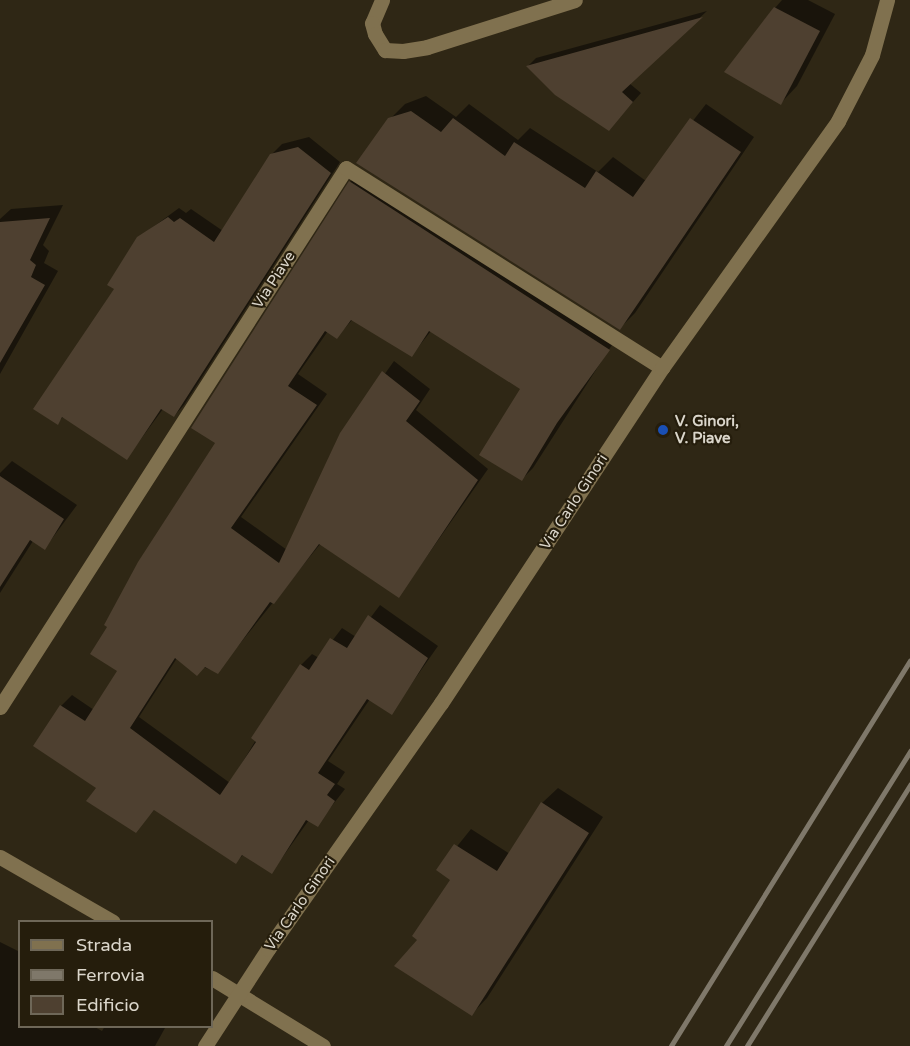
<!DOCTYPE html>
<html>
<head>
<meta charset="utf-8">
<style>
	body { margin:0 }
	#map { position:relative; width:910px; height:1046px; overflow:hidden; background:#2f2715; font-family:"Varela Round",sans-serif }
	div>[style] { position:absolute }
	.shadow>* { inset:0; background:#0007 }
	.building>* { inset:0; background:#4e4030 }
	.minor>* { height:15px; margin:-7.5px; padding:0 7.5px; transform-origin:7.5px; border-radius:7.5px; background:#80714f }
	.rail>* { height:4.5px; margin:-2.25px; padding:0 2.25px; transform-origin:2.25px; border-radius:2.25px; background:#7f786a }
	.dots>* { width:16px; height:16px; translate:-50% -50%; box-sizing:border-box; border:3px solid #251d0c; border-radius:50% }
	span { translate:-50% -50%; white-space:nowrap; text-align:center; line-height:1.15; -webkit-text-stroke:4.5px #251d0c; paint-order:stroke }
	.street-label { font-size:15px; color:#dbd6cb }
	.poi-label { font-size:15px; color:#dbd6cb; font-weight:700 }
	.left { translate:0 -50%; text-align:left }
	.legend { position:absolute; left:18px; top:920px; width:195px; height:108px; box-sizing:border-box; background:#251d0c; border:2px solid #6e6758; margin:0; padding:8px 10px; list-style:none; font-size:18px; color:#dbd6cb }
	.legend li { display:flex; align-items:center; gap:12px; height:30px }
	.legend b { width:30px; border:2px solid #6e6758 }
</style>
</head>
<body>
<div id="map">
	<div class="shadow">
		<div style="clip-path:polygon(782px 0,808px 0,835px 14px,797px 86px,781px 103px,775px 8px)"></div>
		<div style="clip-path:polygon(707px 11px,629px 83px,641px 93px,609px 129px,528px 66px,536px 58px)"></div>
		<div style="clip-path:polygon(426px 96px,456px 117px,469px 104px,518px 140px,530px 128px,598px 172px,613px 157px,646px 181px,706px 104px,754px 137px,635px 313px,620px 328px,390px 119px,405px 104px)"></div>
		<div style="clip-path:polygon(309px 137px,340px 162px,184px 405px,174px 416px,163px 409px,127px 458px,64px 416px,57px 423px,138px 238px,179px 208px,186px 213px,191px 209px,223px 231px,271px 155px,282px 144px)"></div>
		<div style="clip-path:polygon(361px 171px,619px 334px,533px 468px,522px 479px,522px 388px,431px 331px,412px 355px,353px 319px,337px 337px,328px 331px,298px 374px,327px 394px,241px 517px,287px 550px,342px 434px,394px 361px,430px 389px,416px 410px,488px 469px,399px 596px,321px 543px,217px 672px,177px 658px,139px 717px,230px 783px,301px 665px,312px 654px,319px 658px,342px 628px,356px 637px,380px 605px,438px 646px,391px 713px,370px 699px,328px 761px,345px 772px,337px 784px,345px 789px,317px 825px,309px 820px,272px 872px,244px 854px,236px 862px,155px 809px,136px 831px,98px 788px,61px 706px,72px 695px,94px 710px,119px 671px,217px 443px,350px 182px)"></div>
		<div style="clip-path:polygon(63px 205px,43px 245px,49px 251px,44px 263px,58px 271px,0 374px,0 219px,11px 209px)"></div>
		<div style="clip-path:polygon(12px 461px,77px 505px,45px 548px,33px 541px,0 593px,0 473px)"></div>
		<div style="clip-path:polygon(558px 788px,603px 817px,487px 998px,472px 1014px,419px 940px,452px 879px,438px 870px,471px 829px,510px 854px,542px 803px)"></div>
		<div style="clip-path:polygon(0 942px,20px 952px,20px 1026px,93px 1026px,102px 1031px,105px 1026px,162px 1026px,165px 1028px,155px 1046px,0 1046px)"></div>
	</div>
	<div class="building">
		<div style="clip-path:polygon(774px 7px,820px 31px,781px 105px,724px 72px)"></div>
		<div style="clip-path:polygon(703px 17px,622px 92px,633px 102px,609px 131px,555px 95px,526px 66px)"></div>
		<div style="clip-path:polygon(411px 111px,441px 132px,453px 118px,505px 156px,514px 142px,585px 188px,596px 171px,633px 197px,690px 118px,741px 152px,620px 330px,356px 163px,388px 118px)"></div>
		<div style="clip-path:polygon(298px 147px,331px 173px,174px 417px,161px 409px,127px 460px,62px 417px,58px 425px,33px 409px,114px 289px,107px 285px,137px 237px,168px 217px,174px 222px,180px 218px,214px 242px,270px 154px)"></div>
		<div style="clip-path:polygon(349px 181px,610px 350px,557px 423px,522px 481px,479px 455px,520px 389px,429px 331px,412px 357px,351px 320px,337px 339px,325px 331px,288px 386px,317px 405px,231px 528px,279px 563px,340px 433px,382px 371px,420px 401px,406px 421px,478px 480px,399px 598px,319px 544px,274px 604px,270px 602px,218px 674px,205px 667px,197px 676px,175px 658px,130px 728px,220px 795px,256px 742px,251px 738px,300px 664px,309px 670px,330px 638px,347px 648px,368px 615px,428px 658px,392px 715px,367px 699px,318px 773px,335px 784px,327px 795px,335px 801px,318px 827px,306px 820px,272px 874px,242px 855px,236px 864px,154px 810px,136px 833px,86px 801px,96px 788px,33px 746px,60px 705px,85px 721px,117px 671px,90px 654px,107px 627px,104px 625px,138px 562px,215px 443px,191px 428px)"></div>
		<div style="clip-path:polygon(50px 218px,30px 260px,36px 265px,31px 277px,45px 285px,0 363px,0 222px)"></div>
		<div style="clip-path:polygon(0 476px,64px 519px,45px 550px,30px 540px,0 587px)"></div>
		<div style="clip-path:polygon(541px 802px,589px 833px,472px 1016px,394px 966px,417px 940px,412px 936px,450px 880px,436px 870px,454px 844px,497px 871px)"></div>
	</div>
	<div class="minor">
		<div style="left:382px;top:0;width:25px;rotate:113deg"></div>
		<div style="left:372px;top:23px;width:11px;rotate:75deg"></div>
		<div style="left:375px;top:34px;width:19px;rotate:58deg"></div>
		<div style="left:385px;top:50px;width:18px;rotate:3deg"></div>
		<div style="left:403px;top:51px;width:24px;rotate:-9deg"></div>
		<div style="left:427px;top:47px;width:155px;rotate:-17.6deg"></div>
		<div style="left:0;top:707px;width:640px;rotate:-57.3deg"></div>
		<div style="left:346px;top:168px;width:374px;rotate:32.3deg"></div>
		<div style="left:0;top:857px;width:130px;rotate:29.9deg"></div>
		<div style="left:212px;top:978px;width:130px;rotate:31.5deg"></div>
		<div style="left:205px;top:1046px;width:116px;rotate:-57deg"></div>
		<div style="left:268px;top:949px;width:301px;rotate:-54.9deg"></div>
		<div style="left:441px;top:703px;width:401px;rotate:-56.6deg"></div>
		<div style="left:662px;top:368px;width:303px;rotate:-54.5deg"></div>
		<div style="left:838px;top:121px;width:74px;rotate:-62.7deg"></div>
		<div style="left:872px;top:55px;width:57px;rotate:-74.7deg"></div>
	</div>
	<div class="rail">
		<div style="left:671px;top:1046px;width:453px;rotate:-58.2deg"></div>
		<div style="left:726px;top:1046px;width:348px;rotate:-58deg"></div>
		<div style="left:747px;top:1046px;width:308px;rotate:-58deg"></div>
	</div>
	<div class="dots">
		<div style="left:663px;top:430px;background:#1a4fb4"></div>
	</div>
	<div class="street-label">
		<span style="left:274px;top:280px;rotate:-57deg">Via Piave</span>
		<span style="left:574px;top:502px;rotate:-57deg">Via Carlo Ginori</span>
		<span style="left:300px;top:904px;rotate:-55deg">Via Carlo Ginori</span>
	</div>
	<div class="poi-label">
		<span class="left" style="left:675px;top:430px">V. Ginori,<br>V. Piave</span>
	</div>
	<ul class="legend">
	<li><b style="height:8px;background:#80714f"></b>Strada</li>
	<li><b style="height:8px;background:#7f786a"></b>Ferrovia</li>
	<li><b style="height:16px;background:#4e4030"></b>Edificio</li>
	</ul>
</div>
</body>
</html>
